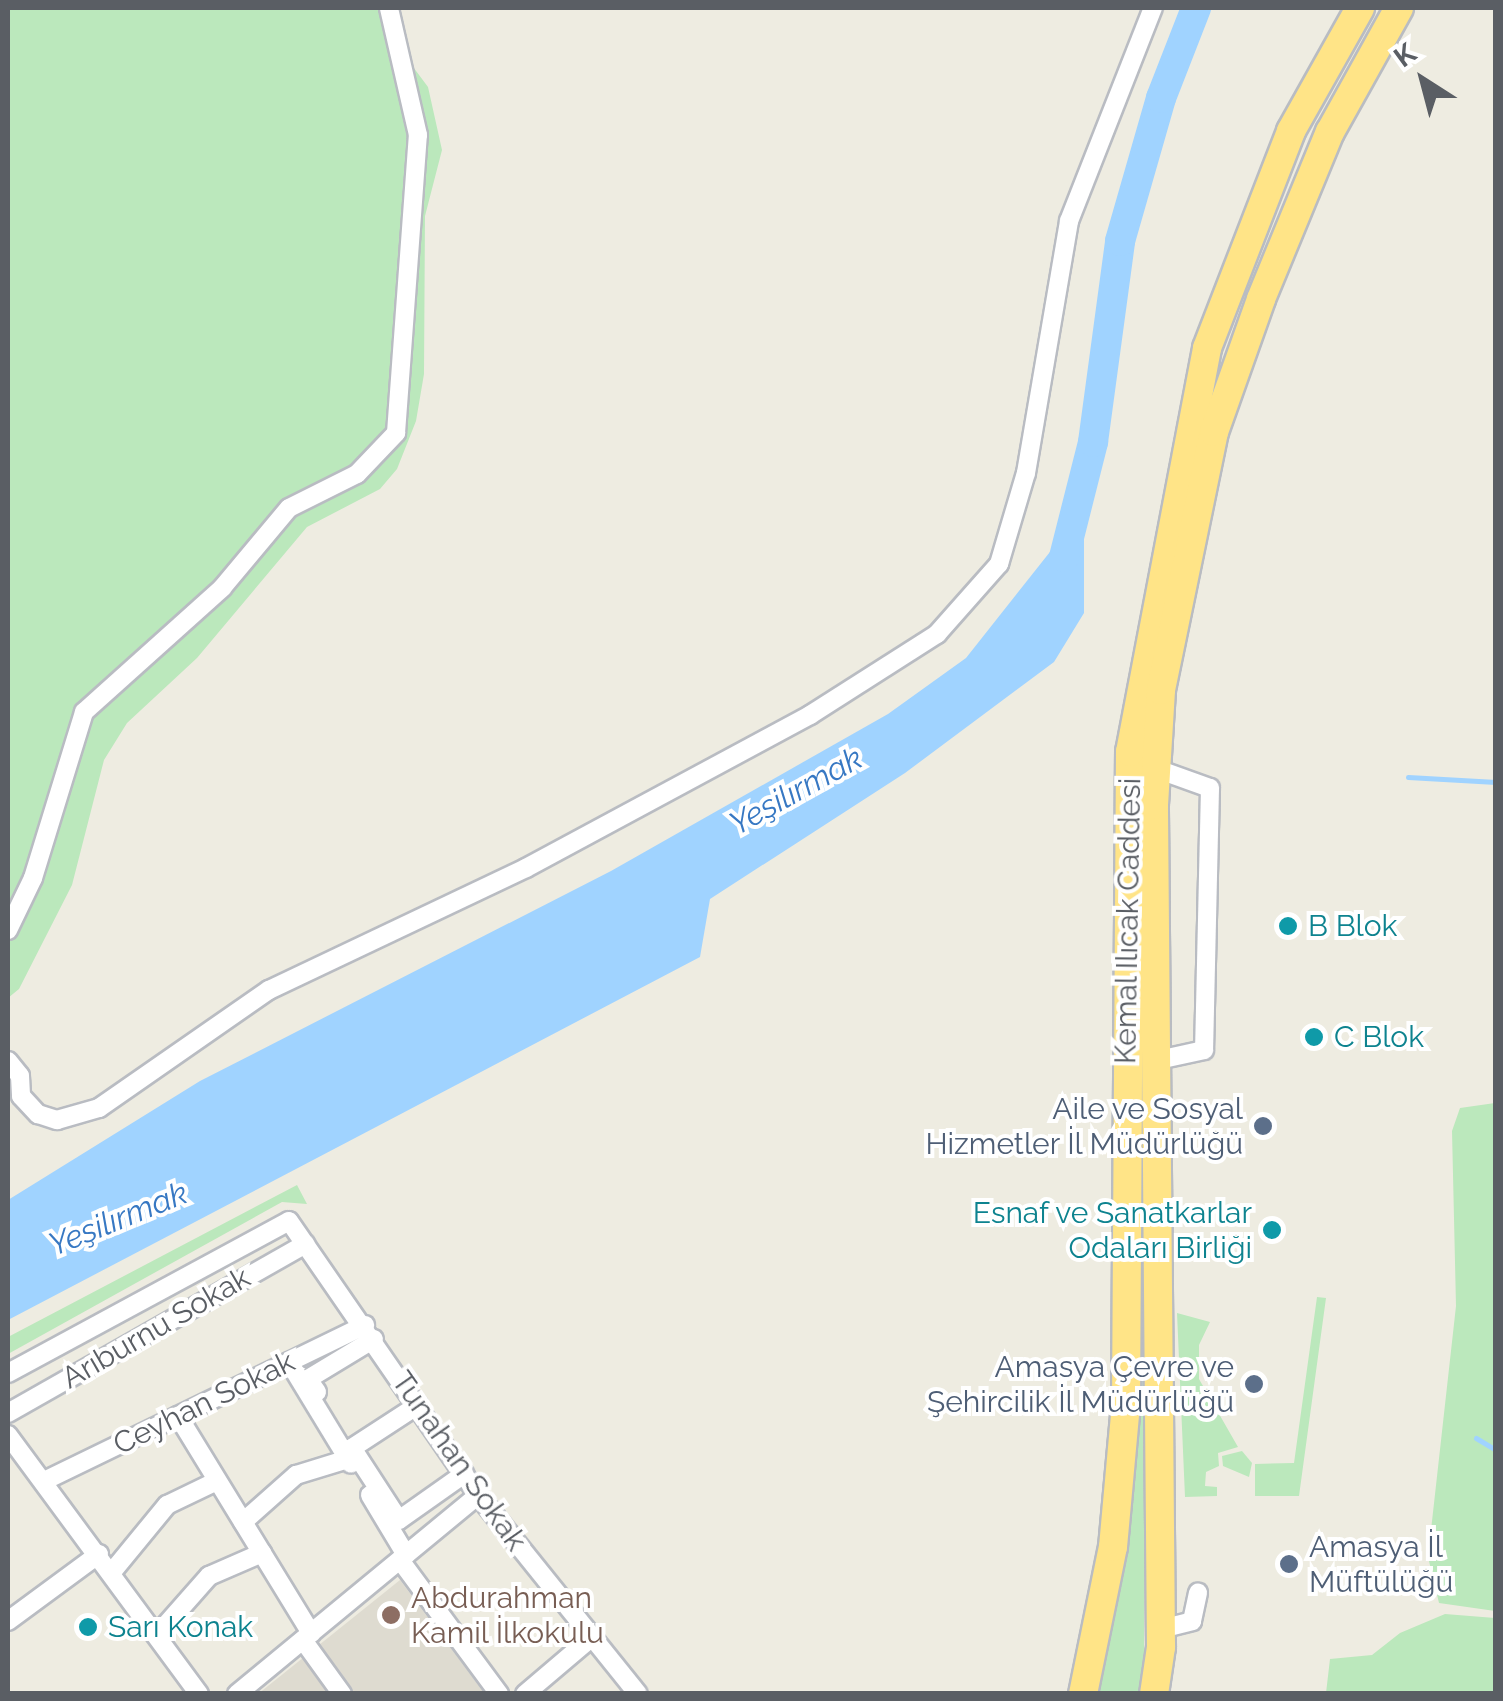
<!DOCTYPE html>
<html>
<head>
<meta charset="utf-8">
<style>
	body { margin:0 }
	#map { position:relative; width:1503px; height:1701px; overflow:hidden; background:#eeece1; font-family:Raleway,sans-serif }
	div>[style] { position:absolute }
	.education>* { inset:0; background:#dedbd0 }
	.green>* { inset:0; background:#bbe8bc }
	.water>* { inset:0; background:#a0d3ff }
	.stream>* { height:5px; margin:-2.5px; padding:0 2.5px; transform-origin:2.5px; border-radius:2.5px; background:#a0d3ff }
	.river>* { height:30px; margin:-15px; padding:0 15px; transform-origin:15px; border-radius:15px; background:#a0d3ff }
	.roads { filter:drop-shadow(2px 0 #b9bcc2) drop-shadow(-2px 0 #b9bcc2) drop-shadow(0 2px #b9bcc2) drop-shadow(0 -2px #b9bcc2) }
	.minor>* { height:18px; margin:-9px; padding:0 9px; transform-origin:9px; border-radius:9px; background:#fff }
	.highway>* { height:28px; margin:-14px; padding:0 14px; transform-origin:14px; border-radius:14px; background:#ffe487 }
	.dots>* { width:28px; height:28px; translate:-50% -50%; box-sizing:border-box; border:5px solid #fff; border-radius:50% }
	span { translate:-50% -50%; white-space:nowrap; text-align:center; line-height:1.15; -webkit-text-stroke:8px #fff; paint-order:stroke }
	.street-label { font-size:30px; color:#5a5e64 }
	.culture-label { font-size:30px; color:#0d838f }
	.left { translate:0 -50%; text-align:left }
	.right { translate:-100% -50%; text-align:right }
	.service-label { font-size:30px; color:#4e5e75 }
	.education-label { font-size:30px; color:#785e54 }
	.water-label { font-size:32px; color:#3778c3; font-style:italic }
	.frame { position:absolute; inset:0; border:10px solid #5a5e64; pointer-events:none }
	.north { position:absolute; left:1373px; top:30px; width:100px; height:100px; -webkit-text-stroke:8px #fff; paint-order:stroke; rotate:324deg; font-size:28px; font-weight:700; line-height:40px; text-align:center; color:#5a5e64 }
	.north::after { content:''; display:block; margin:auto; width:35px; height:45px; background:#5a5e64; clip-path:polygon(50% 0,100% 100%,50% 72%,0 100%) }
</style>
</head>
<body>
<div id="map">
	<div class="education">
		<div style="clip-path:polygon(400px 1580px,484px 1693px,258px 1694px)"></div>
	</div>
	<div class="green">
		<div style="clip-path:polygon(8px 8px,391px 8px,393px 40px,428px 87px,442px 150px,425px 216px,424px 374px,416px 421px,397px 469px,380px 489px,307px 527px,197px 658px,127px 723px,104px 760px,72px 885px,19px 989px,8px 998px)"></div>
		<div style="clip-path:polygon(1495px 1103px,1496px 1103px,1495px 1611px,1439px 1603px,1428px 1557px,1456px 1306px,1452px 1131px,1460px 1108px)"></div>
		<div style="clip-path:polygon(297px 1185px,307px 1204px,282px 1202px,8px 1354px,8px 1337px)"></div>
		<div style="clip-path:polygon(1317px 1297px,1326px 1298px,1299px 1496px,1255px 1496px,1255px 1464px,1294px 1463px)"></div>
		<div style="clip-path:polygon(1177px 1313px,1210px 1322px,1199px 1345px,1199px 1379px,1238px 1447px,1218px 1453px,1219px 1466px,1206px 1472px,1205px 1486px,1217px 1487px,1217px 1496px,1185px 1497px)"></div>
		<div style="clip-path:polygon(1135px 1319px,1141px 1319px,1144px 1423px,1144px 1657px,1139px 1693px,1092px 1694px)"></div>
		<div style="clip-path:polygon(1242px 1451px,1252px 1463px,1249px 1477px,1223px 1466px,1222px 1456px)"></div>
		<div style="clip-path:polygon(1445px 1614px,1495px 1618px,1495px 1693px,1326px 1693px,1330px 1659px,1372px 1655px,1400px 1633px)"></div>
	</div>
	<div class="water">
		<div style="clip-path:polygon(1084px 509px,1084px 613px,1054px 662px,905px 773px,710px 899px,700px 957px,8px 1320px,8px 1200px,200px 1081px,611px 871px,888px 714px,966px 658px)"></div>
	</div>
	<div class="stream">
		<div style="left:1408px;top:777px;width:88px;rotate:3.3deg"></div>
		<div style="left:1476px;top:1438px;width:23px;rotate:31deg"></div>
	</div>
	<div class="river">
		<div style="left:1064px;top:557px;width:119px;rotate:-75.8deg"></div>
		<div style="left:1093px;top:442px;width:203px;rotate:-82.3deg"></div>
		<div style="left:1120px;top:241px;width:149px;rotate:-74deg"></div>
		<div style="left:1161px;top:98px;width:97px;rotate:-68.7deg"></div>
	</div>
	<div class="roads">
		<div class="minor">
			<div style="left:1157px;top:769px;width:56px;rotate:19.7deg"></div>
			<div style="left:1210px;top:788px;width:262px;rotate:91.3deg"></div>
			<div style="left:1204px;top:1050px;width:47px;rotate:167.7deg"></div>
			<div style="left:8px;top:930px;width:58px;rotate:-64.3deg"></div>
			<div style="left:33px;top:878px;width:174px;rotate:-72.9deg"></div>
			<div style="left:84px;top:712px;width:186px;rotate:-41.9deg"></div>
			<div style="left:222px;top:588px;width:104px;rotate:-50.1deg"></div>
			<div style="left:289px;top:508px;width:76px;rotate:-26.6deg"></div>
			<div style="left:357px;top:474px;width:57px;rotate:-46.4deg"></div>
			<div style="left:396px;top:433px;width:299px;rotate:-85.8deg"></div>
			<div style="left:418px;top:135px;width:130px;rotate:-102.9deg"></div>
			<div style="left:8px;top:1061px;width:19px;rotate:51deg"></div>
			<div style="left:20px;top:1076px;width:20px;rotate:87deg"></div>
			<div style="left:21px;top:1096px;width:25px;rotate:47deg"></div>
			<div style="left:38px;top:1114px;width:20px;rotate:18deg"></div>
			<div style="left:57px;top:1120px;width:44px;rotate:-15.9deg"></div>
			<div style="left:99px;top:1108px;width:207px;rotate:-34.8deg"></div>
			<div style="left:269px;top:990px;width:284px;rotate:-25.4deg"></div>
			<div style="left:526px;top:868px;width:323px;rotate:-28.3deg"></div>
			<div style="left:810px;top:715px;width:151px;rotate:-32.5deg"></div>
			<div style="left:937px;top:634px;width:94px;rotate:-48.5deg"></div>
			<div style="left:999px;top:564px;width:95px;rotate:-73.5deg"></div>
			<div style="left:1026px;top:473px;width:256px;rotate:-80.3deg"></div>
			<div style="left:1069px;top:221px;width:229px;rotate:-68.5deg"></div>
			<div style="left:289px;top:1362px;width:119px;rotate:58.7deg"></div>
			<div style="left:8px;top:1373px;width:319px;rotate:-28.4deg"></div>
			<div style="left:289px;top:1221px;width:333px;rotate:55.4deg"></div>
			<div style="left:478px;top:1495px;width:255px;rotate:51.2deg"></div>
			<div style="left:317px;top:1392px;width:16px;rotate:-125deg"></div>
			<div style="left:308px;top:1379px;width:77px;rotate:-31.2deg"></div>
			<div style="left:418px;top:1405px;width:79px;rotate:146.9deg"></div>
			<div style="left:352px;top:1448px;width:86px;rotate:56.9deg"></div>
			<div style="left:399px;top:1520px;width:80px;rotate:-35.3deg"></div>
			<div style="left:8px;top:1413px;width:342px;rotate:-29.6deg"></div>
			<div style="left:178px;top:1416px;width:255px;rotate:58.5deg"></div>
			<div style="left:8px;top:1435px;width:322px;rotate:53.6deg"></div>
			<div style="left:44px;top:1481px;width:357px;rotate:-25.9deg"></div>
			<div style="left:370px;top:1495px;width:70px;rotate:59deg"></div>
			<div style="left:243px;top:1522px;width:71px;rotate:-41.6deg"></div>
			<div style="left:296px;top:1475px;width:54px;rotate:-17.1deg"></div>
			<div style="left:400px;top:1560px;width:167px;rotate:53.5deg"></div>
			<div style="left:112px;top:1572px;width:87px;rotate:-50.6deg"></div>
			<div style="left:167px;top:1505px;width:55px;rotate:-25.6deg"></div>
			<div style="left:8px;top:1621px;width:113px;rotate:-36.4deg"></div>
			<div style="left:1161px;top:1629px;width:32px;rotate:-14deg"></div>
			<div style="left:1192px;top:1621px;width:29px;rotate:-78deg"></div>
			<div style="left:157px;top:1635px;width:79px;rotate:-48.6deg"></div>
			<div style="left:209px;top:1576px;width:58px;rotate:-23.5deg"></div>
			<div style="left:303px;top:1640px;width:67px;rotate:54.2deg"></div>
			<div style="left:237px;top:1694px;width:313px;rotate:-39.5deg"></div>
			<div style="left:525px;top:1694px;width:87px;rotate:-40.3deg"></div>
		</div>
		<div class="highway">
			<div style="left:1083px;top:1694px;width:150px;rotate:-78.5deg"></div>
			<div style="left:1113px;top:1547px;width:143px;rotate:-84.8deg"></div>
			<div style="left:1126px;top:1405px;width:653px;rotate:-89.65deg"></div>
			<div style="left:1130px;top:752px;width:411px;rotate:-79.2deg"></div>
			<div style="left:1207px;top:348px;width:233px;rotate:-68.8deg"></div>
			<div style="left:1291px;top:131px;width:141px;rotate:-60.7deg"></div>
			<div style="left:1154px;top:1694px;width:48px;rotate:-81.5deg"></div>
			<div style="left:1161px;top:1647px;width:842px;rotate:-90.48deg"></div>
			<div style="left:1154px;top:805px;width:115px;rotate:-86.5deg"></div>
			<div style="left:1161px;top:690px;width:263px;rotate:-78.4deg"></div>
			<div style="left:1214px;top:432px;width:141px;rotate:-70.5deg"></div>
			<div style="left:1261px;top:299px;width:181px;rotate:-67.6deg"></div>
			<div style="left:1330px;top:132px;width:142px;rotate:-60.9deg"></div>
		</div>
	</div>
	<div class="dots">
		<div style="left:1288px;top:926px;background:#0f9aa8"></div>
		<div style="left:1314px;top:1037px;background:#0f9aa8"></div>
		<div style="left:1263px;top:1126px;background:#5c6f8a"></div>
		<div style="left:1272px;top:1230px;background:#0f9aa8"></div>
		<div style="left:1254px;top:1384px;background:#5c6f8a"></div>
		<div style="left:1289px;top:1564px;background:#5c6f8a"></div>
		<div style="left:391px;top:1615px;background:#8d6e63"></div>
		<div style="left:88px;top:1627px;background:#0f9aa8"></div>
	</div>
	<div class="street-label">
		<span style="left:1128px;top:921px;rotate:-89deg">Kemal Ilıcak Caddesi</span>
		<span style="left:156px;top:1328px;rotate:-30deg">Arıburnu Sokak</span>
		<span style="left:204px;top:1403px;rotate:-26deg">Ceyhan Sokak</span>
		<span style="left:459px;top:1461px;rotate:55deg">Tunahan Sokak</span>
	</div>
	<div class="culture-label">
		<span class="left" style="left:1308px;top:926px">B Blok</span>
		<span class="left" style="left:1334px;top:1037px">C Blok</span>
		<span class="right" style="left:1252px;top:1230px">Esnaf ve Sanatkarlar<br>Odaları Birliği</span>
		<span class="left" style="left:108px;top:1627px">Sarı Konak</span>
	</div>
	<div class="service-label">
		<span class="right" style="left:1243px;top:1126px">Aile ve Sosyal<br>Hizmetler İl Müdürlüğü</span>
		<span class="right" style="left:1234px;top:1384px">Amasya Çevre ve<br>Şehircilik İl Müdürlüğü</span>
		<span class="left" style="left:1309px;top:1564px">Amasya İl<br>Müftülüğü</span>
	</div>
	<div class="education-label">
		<span class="left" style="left:411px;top:1615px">Abdurahman<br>Kamil İlkokulu</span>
	</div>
	<div class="water-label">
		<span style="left:796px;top:791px;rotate:-29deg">Yeşilırmak</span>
		<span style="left:118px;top:1219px;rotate:-22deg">Yeşilırmak</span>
	</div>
	<div class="frame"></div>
	<div class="north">K</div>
</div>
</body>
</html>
